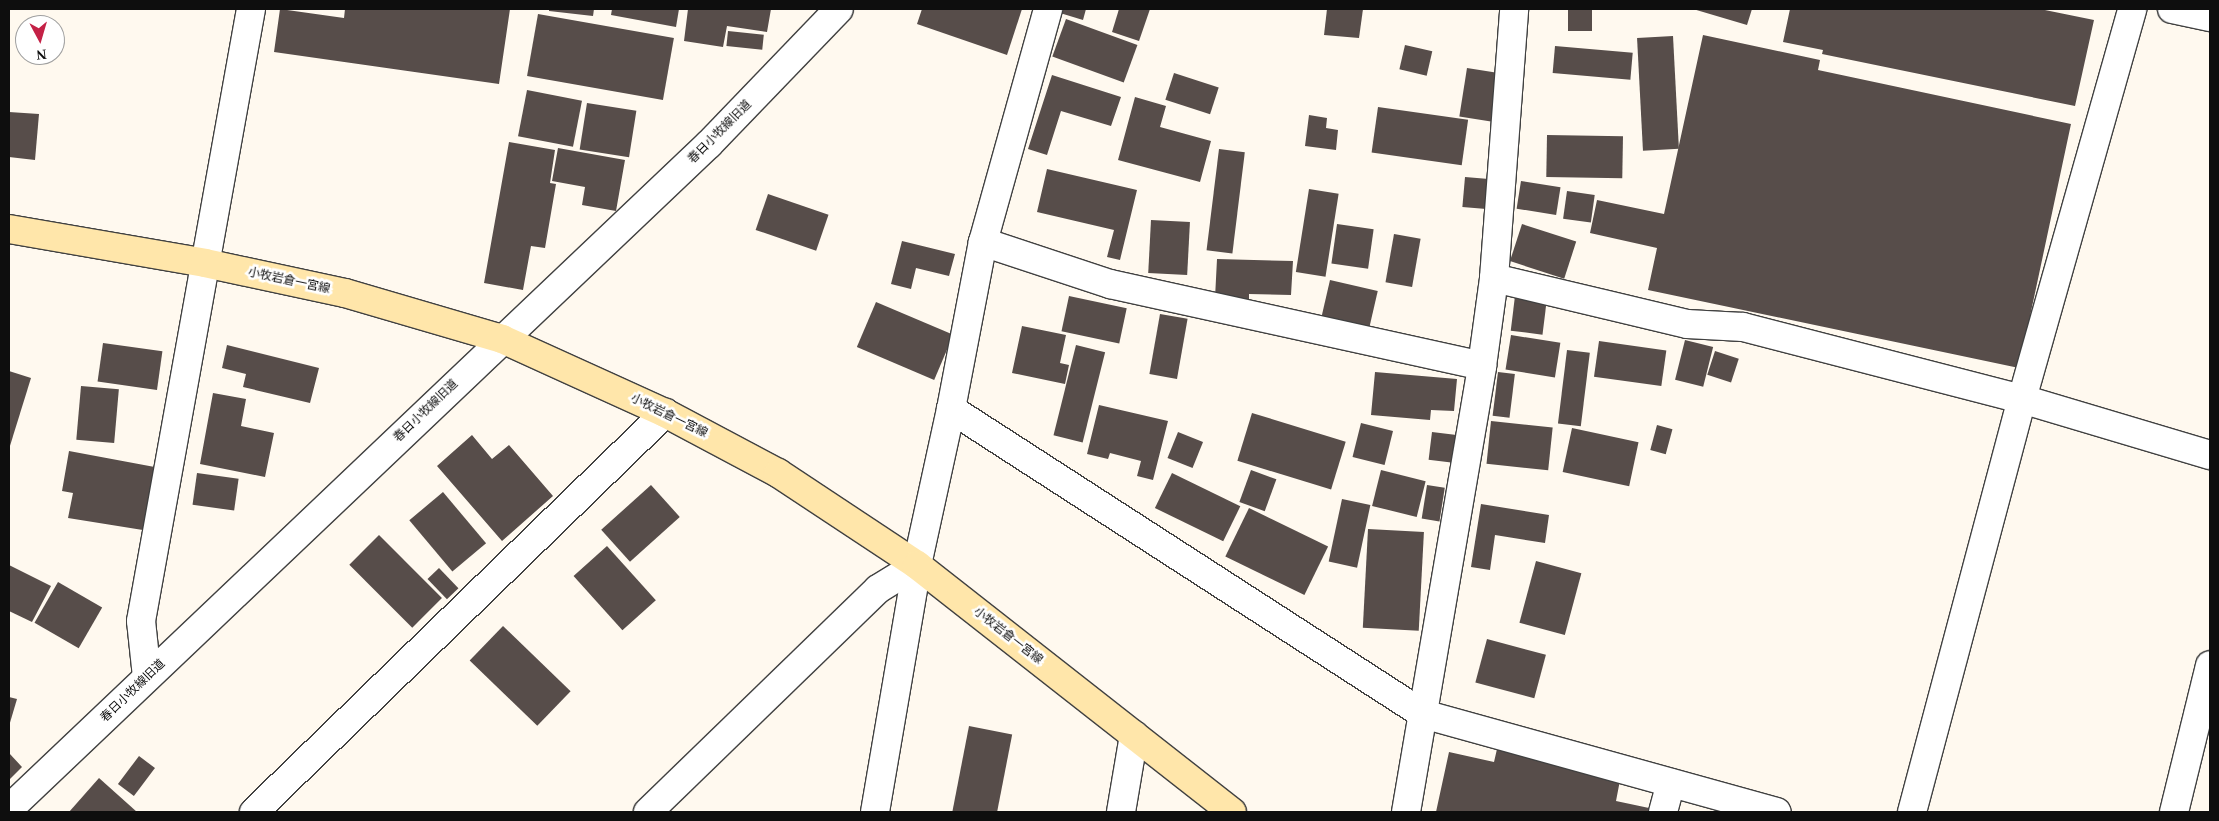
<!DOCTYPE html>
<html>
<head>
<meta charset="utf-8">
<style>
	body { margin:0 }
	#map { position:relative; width:2219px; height:821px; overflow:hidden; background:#fff9ef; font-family:"Times New Roman","Noto Sans JP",serif }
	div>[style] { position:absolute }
	.building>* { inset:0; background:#574d4a; transform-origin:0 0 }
	.roads { filter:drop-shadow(1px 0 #414141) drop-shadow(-1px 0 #414141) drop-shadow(0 1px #414141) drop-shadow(0 -1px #414141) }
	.minor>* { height:28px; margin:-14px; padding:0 14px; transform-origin:14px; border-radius:14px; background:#fff }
	.tertiary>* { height:28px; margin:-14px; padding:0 14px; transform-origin:14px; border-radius:14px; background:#fff }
	.secondary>* { height:28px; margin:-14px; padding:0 14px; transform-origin:14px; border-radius:14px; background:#ffe6aa }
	span { translate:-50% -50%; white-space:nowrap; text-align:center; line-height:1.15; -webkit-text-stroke:5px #fff; paint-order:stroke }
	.street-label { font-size:12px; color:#0e0e0e }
	.frame { position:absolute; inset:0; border:10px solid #0e0e0e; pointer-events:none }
	.north { position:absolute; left:15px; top:15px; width:50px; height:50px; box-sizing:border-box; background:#fff; border:1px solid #9f9f9f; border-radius:50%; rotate:174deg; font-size:14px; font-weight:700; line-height:20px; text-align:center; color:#0e0e0e }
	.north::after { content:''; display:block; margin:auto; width:18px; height:22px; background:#c42146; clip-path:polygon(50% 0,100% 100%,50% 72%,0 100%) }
</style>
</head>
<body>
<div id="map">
	<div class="building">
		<div style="clip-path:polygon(280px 9px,344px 18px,345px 9px,510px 9px,499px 84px,274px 52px)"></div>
		<div style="clip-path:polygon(549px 9px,594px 9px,593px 16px,549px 11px)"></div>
		<div style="clip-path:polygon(612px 9px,679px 9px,676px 27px,611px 15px)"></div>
		<div style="clip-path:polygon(688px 9px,771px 9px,767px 32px,727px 26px,723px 47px,684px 41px)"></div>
		<div style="clip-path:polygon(922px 9px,1022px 9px,1007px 55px,917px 24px)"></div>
		<div style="clip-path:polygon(1061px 9px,1086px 9px,1083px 20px,1060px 13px)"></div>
		<div style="clip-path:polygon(1119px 9px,1150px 9px,1139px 41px,1112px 32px)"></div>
		<div style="clip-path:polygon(1327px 9px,1363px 9px,1359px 38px,1324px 35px)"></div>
		<div style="left:1568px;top:9px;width:24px;height:22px"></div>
		<div style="clip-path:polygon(1693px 9px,1752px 9px,1747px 25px)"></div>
		<div style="clip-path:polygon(1790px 9px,2040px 9px,2094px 20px,2075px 106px,1822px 54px,1823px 50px,1783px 42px)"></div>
		<div style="left:538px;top:14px;width:138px;height:63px;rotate:10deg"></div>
		<div style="left:1066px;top:19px;width:76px;height:40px;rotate:20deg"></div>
		<div style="left:728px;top:31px;width:36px;height:15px;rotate:6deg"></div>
		<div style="clip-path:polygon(1703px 35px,1820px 60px,1818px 70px,2071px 124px,2019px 368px,1648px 290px,1657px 248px,1590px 233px,1597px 200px,1664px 214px)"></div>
		<div style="left:1673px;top:36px;width:113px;height:36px;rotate:87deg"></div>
		<div style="left:1405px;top:45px;width:28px;height:25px;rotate:13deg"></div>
		<div style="left:1555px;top:46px;width:78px;height:27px;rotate:5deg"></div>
		<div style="left:1467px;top:68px;width:32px;height:49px;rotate:9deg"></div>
		<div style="left:1174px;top:73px;width:47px;height:28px;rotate:18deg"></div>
		<div style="clip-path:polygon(1052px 75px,1121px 97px,1111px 126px,1061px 111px,1047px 155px,1028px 149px)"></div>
		<div style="left:527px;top:90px;width:56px;height:47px;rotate:11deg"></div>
		<div style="clip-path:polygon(1135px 97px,1166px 106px,1160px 127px,1211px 141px,1200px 182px,1118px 160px)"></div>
		<div style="left:587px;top:103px;width:50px;height:47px;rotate:9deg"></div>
		<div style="left:1378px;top:107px;width:91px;height:46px;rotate:8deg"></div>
		<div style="clip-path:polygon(9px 112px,39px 114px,35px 160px,9px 157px)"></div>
		<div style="clip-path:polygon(1309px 115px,1327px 118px,1326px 128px,1338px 130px,1336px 150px,1305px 146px)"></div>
		<div style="left:1547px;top:135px;width:76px;height:42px;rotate:1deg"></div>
		<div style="clip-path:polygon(509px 142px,555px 150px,550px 183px,556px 184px,545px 248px,531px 246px,523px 290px,484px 283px)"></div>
		<div style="clip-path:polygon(558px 148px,625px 160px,616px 211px,582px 205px,585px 187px,552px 181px)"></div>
		<div style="left:1219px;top:149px;width:26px;height:102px;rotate:7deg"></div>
		<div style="clip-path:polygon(1047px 169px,1137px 190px,1120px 260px,1107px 257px,1114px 230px,1037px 212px)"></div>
		<div style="left:1465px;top:177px;width:24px;height:30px;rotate:5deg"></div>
		<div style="left:1521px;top:181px;width:40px;height:28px;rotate:9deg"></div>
		<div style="left:1309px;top:189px;width:30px;height:84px;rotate:9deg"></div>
		<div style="left:1567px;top:191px;width:28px;height:28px;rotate:8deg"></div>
		<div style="left:768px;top:194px;width:64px;height:38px;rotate:19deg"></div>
		<div style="left:1151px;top:220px;width:39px;height:53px;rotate:3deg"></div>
		<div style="left:1337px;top:224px;width:37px;height:40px;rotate:8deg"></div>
		<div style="left:1522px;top:224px;width:57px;height:39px;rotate:18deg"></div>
		<div style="left:1394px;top:234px;width:27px;height:49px;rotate:10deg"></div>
		<div style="clip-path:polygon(902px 241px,955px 254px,949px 276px,916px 268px,911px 289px,891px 284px)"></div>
		<div style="clip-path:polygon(1217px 259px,1293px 261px,1291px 295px,1249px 294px,1249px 299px,1215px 298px)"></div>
		<div style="left:1330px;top:280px;width:49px;height:43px;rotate:13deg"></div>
		<div style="left:1069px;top:296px;width:59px;height:36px;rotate:12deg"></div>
		<div style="left:1515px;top:296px;width:32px;height:35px;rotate:7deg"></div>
		<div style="left:876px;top:302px;width:84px;height:49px;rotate:23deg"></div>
		<div style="left:1160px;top:314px;width:28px;height:61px;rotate:10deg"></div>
		<div style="clip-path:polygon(1022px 326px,1066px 335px,1060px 363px,1069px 365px,1065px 384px,1012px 373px)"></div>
		<div style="left:1511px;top:335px;width:50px;height:35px;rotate:9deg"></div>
		<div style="left:1685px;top:340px;width:29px;height:41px;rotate:14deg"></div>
		<div style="left:1599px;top:341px;width:68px;height:36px;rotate:8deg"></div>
		<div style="left:103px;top:343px;width:60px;height:39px;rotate:8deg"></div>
		<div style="clip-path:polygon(227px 345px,319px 368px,310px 403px,243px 387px,246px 374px,222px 368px)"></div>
		<div style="left:1076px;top:345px;width:30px;height:93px;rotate:14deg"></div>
		<div style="left:1567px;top:350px;width:23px;height:74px;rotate:7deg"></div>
		<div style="left:1715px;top:351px;width:25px;height:25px;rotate:18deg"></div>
		<div style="clip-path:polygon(9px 371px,31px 378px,9px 449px)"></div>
		<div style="clip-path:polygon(1375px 372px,1457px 379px,1454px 411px,1431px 410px,1430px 420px,1371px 415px)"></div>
		<div style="left:1498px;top:372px;width:17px;height:44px;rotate:7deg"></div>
		<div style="left:81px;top:386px;width:38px;height:54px;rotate:5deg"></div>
		<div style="clip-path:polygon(213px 393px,246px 399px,241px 426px,274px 433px,265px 477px,200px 464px)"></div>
		<div style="clip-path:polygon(1099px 405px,1168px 421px,1153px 480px,1137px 476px,1141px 461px,1110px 453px,1108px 459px,1087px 454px)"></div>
		<div style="left:1252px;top:413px;width:98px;height:50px;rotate:17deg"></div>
		<div style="left:1491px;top:421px;width:62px;height:43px;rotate:6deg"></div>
		<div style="left:1361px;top:423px;width:33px;height:35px;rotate:14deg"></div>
		<div style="left:1657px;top:425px;width:16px;height:26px;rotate:15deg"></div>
		<div style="left:1572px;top:428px;width:68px;height:45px;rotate:12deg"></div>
		<div style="left:1178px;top:432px;width:27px;height:28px;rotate:22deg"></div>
		<div style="left:1432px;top:432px;width:31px;height:28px;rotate:7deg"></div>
		<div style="clip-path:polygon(472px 435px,492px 459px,509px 445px,553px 496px,502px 541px,437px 466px)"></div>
		<div style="clip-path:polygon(69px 451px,160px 468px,149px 531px,68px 518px,73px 493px,62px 491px)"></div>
		<div style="left:1251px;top:470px;width:27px;height:34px;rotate:20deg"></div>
		<div style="left:1381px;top:470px;width:46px;height:37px;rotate:14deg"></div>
		<div style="left:197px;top:473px;width:42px;height:32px;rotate:8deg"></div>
		<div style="left:1172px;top:473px;width:76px;height:39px;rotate:26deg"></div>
		<div style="left:651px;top:485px;width:43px;height:67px;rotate:48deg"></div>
		<div style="left:1427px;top:485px;width:18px;height:34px;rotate:9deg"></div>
		<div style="left:443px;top:492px;width:67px;height:44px;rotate:50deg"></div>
		<div style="left:1342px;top:499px;width:29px;height:64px;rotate:12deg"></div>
		<div style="clip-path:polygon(1481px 504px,1549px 515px,1545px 543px,1495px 535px,1490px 570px,1471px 567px)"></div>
		<div style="left:1249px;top:508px;width:88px;height:54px;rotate:26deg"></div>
		<div style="left:1368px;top:529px;width:56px;height:99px;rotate:3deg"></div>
		<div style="left:379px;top:535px;width:89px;height:42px;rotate:45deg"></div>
		<div style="left:607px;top:546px;width:73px;height:45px;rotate:48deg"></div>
		<div style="left:1536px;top:561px;width:47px;height:64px;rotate:15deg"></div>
		<div style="clip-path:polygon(9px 565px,51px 586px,32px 622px,9px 611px)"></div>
		<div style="left:439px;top:568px;width:28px;height:16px;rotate:46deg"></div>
		<div style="left:58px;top:582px;width:51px;height:47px;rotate:30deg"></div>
		<div style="left:503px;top:626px;width:94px;height:48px;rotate:44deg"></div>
		<div style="left:1487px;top:639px;width:61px;height:45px;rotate:15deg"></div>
		<div style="clip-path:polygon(9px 697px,17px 699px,9px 726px)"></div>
		<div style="left:969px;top:726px;width:44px;height:88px;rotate:11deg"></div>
		<div style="clip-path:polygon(1497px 749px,1621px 775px,1616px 801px,1649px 808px,1649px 812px,1436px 812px,1449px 752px,1494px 762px)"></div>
		<div style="clip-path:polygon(9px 753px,22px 767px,9px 780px)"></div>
		<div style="left:139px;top:756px;width:20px;height:35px;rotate:37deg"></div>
		<div style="clip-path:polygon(99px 778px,137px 812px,69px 812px)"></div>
	</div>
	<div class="roads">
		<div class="minor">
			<div style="left:2172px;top:9px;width:39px;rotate:12deg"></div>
			<div style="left:983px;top:242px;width:134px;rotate:18.3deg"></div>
			<div style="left:1110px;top:284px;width:381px;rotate:12.4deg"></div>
			<div style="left:1494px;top:278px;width:198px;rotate:13.4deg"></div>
			<div style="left:1687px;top:324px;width:56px;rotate:3.1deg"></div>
			<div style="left:1743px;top:327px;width:288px;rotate:14.5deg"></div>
			<div style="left:2022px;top:399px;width:196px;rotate:16.6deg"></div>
			<div style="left:951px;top:409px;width:562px;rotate:32.87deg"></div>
			<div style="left:1423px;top:714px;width:367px;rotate:15.5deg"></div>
			<div style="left:147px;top:677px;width:56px;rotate:-96.1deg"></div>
			<div style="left:141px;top:621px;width:622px;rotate:-79.81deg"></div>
			<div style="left:254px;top:812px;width:573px;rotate:-44.15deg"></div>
			<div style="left:648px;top:812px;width:320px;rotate:-44.1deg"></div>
			<div style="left:878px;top:589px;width:46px;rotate:-31.6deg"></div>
			<div style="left:875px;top:812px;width:251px;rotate:-80.3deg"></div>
			<div style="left:917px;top:565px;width:160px;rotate:-77.7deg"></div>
			<div style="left:951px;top:409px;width:170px;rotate:-79.2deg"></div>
			<div style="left:983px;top:242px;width:242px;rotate:-74.4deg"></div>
			<div style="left:1121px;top:812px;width:78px;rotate:-80.4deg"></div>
			<div style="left:1406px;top:812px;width:452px;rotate:-80.3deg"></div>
			<div style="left:1482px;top:366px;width:89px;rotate:-82.2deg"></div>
			<div style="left:1494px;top:278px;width:270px;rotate:-85.7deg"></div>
			<div style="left:1663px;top:812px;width:30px;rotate:-75deg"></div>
			<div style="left:1912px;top:812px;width:427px;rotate:-75.1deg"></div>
			<div style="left:2022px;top:399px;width:405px;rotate:-74.2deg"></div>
			<div style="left:2174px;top:812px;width:151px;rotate:-76.2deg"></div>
		</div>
		<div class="tertiary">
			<div style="left:9px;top:809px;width:966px;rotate:-43.53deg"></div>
			<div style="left:709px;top:144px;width:187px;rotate:-46.1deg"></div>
		</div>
		<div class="secondary">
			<div style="left:9px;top:229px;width:199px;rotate:9.8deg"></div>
			<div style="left:205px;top:263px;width:143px;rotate:12.1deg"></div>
			<div style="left:345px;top:293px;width:164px;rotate:16.3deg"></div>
			<div style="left:502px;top:339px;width:179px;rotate:24.4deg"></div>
			<div style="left:665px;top:413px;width:128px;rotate:28deg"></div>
			<div style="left:778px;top:473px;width:167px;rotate:33.5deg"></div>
			<div style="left:917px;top:565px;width:400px;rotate:38.1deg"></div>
		</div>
	</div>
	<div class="street-label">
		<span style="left:720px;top:132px;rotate:-45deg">春日小牧線旧道</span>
		<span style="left:289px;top:281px;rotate:12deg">小牧岩倉一宮線</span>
		<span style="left:426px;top:411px;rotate:-44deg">春日小牧線旧道</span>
		<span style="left:669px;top:416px;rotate:26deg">小牧岩倉一宮線</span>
		<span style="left:1008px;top:636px;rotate:38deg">小牧岩倉一宮線</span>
		<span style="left:133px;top:691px;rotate:-44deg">春日小牧線旧道</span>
	</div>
	<div class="frame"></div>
	<div class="north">N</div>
</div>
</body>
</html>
